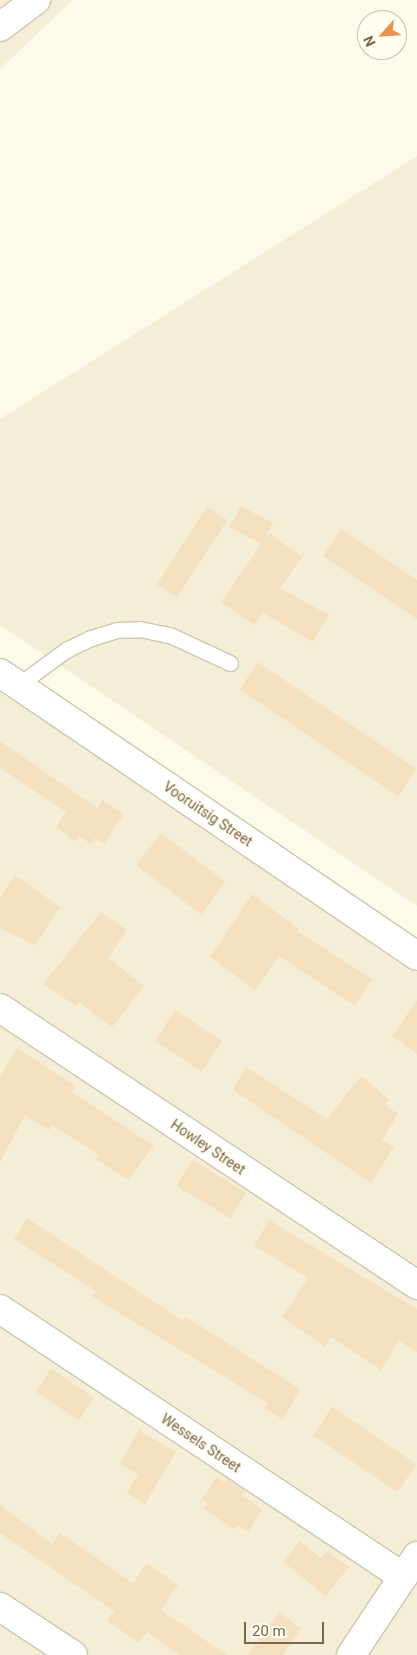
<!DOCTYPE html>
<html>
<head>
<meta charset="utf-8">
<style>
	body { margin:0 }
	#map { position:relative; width:417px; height:1655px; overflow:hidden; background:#fdfae9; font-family:Roboto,sans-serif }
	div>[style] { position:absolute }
	.residential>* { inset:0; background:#f5eed7 }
	.building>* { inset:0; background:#f4e0bf; transform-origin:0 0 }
	.roads { filter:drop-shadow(1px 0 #d1c5ad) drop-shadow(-1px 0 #d1c5ad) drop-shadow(0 1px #d1c5ad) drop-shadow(0 -1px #d1c5ad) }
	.lane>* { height:15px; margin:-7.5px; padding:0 7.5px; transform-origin:7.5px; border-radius:7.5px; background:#fff }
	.street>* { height:28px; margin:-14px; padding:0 14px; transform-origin:14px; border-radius:14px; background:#fff }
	span { translate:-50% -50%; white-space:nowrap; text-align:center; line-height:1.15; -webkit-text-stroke:4px #fffcf0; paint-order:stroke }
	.street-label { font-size:14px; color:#7a664b }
	.north { position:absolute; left:357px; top:10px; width:50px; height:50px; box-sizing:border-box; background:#fffcf0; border:1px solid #cac0ae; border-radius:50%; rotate:244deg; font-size:14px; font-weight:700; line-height:20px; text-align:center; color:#7a664b }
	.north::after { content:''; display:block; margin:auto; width:18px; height:22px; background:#eb924a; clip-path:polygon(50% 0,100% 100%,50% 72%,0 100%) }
	.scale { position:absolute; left:244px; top:1622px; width:80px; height:22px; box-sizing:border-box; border:2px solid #7a664b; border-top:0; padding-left:6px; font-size:15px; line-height:18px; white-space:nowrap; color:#7a664b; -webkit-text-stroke:4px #fffcf0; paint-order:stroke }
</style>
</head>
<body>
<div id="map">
	<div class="residential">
		<div style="clip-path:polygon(0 0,73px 0,0 69px)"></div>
		<div style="clip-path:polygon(417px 156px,417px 906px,0 625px,0 419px)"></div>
		<div style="clip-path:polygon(0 686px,417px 967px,417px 1655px,0 1655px)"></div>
	</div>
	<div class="building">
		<div style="left:241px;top:506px;width:36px;height:24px;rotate:28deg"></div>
		<div style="left:207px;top:507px;width:24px;height:92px;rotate:33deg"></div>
		<div style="clip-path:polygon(341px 529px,417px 580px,417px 619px,323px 556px)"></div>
		<div style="clip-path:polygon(269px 533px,302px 557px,280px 588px,329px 615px,313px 642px,263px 613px,254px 625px,221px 602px)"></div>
		<div style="left:258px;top:662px;width:191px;height:33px;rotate:34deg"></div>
		<div style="clip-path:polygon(0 741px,97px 808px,102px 800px,124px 814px,104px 844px,95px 838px,91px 844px,79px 836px,75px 841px,56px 827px,66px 812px,0 768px)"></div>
		<div style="left:161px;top:833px;width:81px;height:41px;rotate:37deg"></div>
		<div style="clip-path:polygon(15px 875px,60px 907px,35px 945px,0 928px,0 898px)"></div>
		<div style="clip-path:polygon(252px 894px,299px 929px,297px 931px,372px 979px,355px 1006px,279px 956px,255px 990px,210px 957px)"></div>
		<div style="clip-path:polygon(101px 912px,127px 930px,108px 958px,144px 986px,112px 1027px,79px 1002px,76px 1006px,43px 984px)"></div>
		<div style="clip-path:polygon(417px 1000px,417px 1054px,392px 1036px)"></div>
		<div style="left:175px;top:1010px;width:56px;height:37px;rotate:33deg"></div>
		<div style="clip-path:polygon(17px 1048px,76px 1086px,72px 1092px,154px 1146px,128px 1180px,96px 1159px,99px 1155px,52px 1125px,49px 1130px,25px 1115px,0 1162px,0 1076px)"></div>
		<div style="clip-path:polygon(246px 1067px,327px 1119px,361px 1076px,389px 1099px,385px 1105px,398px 1114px,382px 1140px,394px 1147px,371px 1183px,233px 1090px)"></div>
		<div style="left:192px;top:1160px;width:63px;height:30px;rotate:31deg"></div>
		<div style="clip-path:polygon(27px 1218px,183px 1321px,186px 1317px,300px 1389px,283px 1420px,264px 1408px,267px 1403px,92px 1296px,96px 1291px,14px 1239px)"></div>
		<div style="clip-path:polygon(269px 1220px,417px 1309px,417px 1352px,399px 1341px,381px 1370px,331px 1337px,325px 1347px,282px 1317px,308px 1278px,254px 1246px)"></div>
		<div style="left:51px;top:1369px;width:52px;height:27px;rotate:34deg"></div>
		<div style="left:332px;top:1407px;width:102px;height:34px;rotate:34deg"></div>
		<div style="clip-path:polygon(139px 1430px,176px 1452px,145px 1504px,127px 1493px,138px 1475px,120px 1463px)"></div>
		<div style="clip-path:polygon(217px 1477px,225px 1483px,227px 1479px,245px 1491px,242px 1495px,262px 1510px,248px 1532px,238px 1525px,234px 1529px,204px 1509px,208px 1503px,202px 1499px)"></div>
		<div style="clip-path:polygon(0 1505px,52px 1544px,60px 1533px,133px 1583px,147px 1563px,178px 1585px,161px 1610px,227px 1655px,179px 1655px,147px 1632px,139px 1643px,107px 1621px,114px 1611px,0 1533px)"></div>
		<div style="clip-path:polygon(299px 1541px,321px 1558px,327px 1551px,349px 1567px,326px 1596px,283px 1562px)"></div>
		<div style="clip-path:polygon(280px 1612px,301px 1629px,283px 1655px,247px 1655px)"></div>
	</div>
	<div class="roads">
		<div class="lane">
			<div style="left:18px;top:685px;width:59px;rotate:-36.1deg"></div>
			<div style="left:66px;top:650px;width:28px;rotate:-26deg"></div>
			<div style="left:91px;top:638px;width:27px;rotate:-17deg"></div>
			<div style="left:117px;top:630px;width:23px;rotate:-2deg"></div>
			<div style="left:140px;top:629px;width:33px;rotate:12deg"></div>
			<div style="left:172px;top:636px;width:64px;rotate:25deg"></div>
		</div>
		<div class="street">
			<div style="left:0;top:27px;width:45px;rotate:-36.9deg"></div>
			<div style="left:0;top:673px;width:504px;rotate:34.16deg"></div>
			<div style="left:0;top:1008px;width:501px;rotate:33.59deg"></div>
			<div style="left:0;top:1309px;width:484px;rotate:33.6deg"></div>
			<div style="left:0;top:1607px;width:87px;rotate:33.3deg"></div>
			<div style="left:351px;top:1655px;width:119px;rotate:-56.3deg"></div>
		</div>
	</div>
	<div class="street-label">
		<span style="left:208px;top:814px;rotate:34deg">Vooruitsig Street</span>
		<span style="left:208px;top:1147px;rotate:34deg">Howley Street</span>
		<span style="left:201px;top:1443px;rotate:34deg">Wessels Street</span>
	</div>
	<div class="north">N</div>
	<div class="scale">20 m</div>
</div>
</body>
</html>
